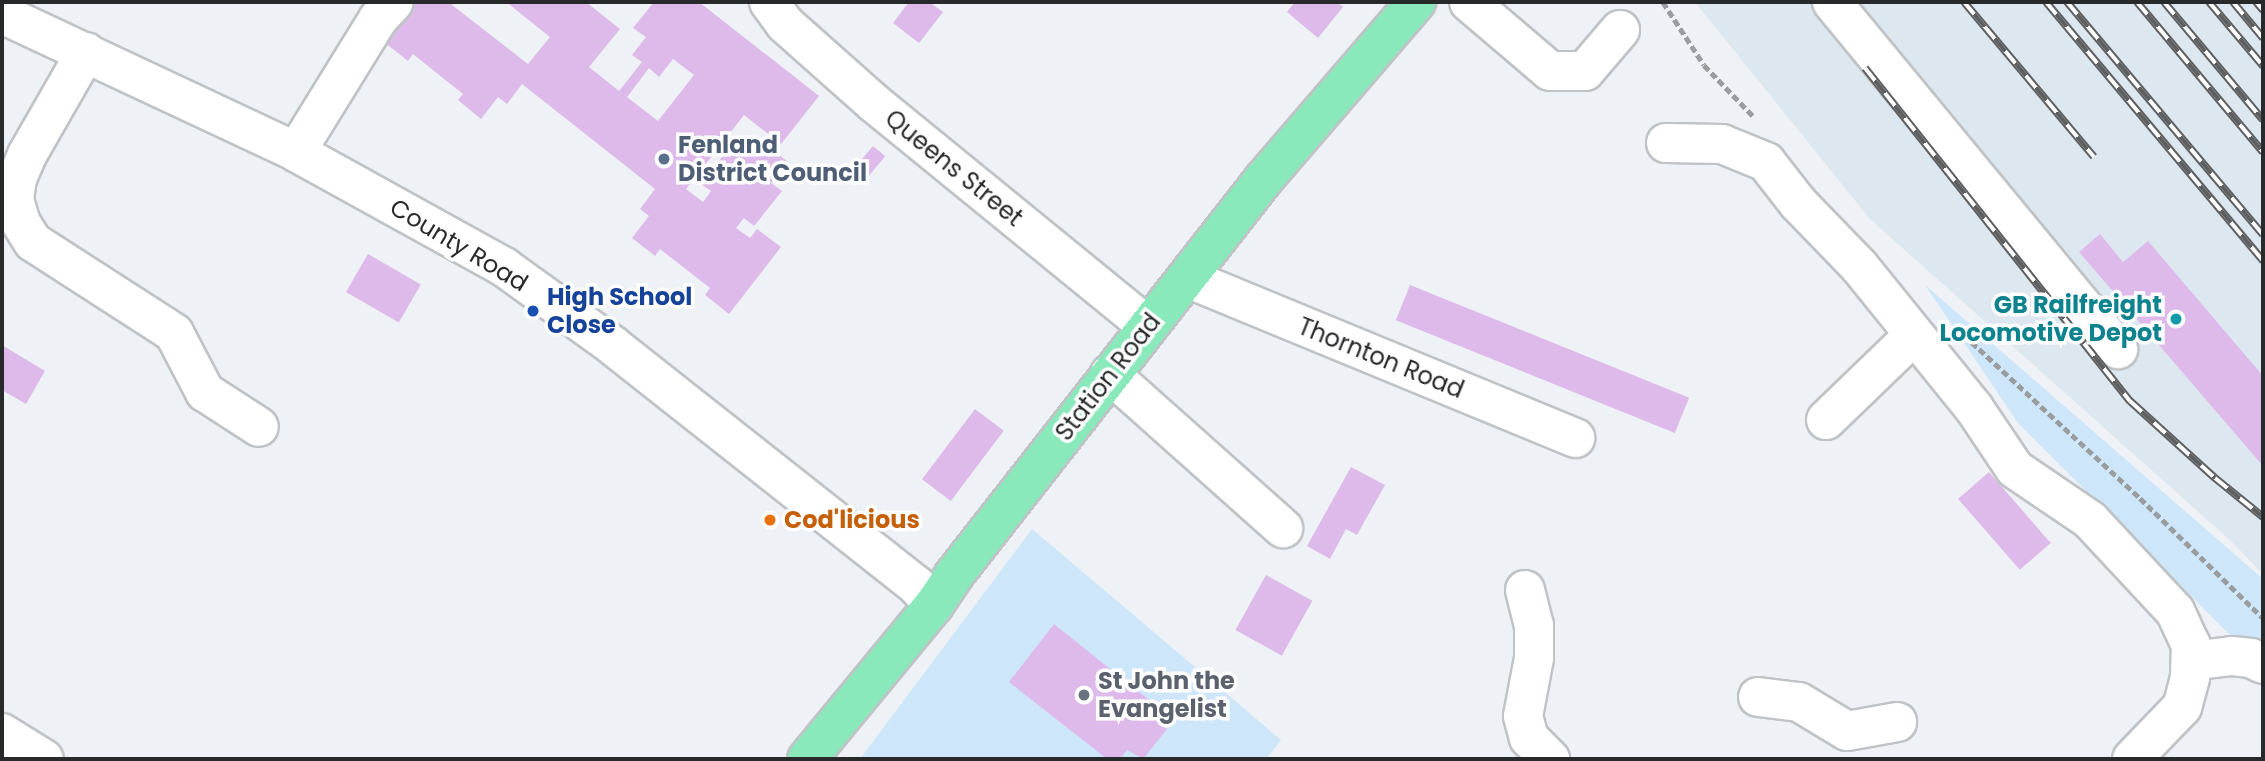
<!DOCTYPE html>
<html>
<head>
<meta charset="utf-8">
<style>
	body { margin:0 }
	#map { position:relative; width:2265px; height:761px; overflow:hidden; background:#eef1f5; font-family:Poppins,sans-serif }
	div>[style] { position:absolute }
	.built>* { inset:0; background:#dde7ef }
	.green>* { inset:0; background:#cde6fa }
	.building>* { inset:0; background:#debaea; transform-origin:0 0 }
	.path>* { height:4.5px; margin-top:-2.25px; transform-origin:0; background:repeating-linear-gradient(90deg,#9a9d9f 0 7px,transparent 0 10.5px) }
	.roads { filter:drop-shadow(2px 0 #c0c3c6) drop-shadow(-2px 0 #c0c3c6) drop-shadow(0 2px #c0c3c6) drop-shadow(0 -2px #c0c3c6) }
	.minor>* { height:38px; margin:-19px; padding:0 19px; transform-origin:19px; border-radius:19px; background:#fff }
	.major>* { height:38px; margin:-19px; padding:0 19px; transform-origin:19px; border-radius:19px; background:#89e9bb }
	.rail>* { height:8px; margin-top:-4px; transform-origin:0; background:repeating-linear-gradient(90deg,#fefeff 0 16px,#5e5f61 0 32px); box-sizing:border-box; border-block:2px solid #5e5f61 }
	.dots>* { width:19px; height:19px; translate:-50% -50%; box-sizing:border-box; border:4px solid #fefeff; border-radius:50% }
	span { translate:-50% -50%; white-space:nowrap; text-align:center; line-height:1.15; -webkit-text-stroke:7px #fefeff; paint-order:stroke }
	.service-label { font-size:24px; color:#4e5e75; font-weight:700 }
	.left { translate:0 -50%; text-align:left }
	.street-label { font-size:24px; color:#28292a }
	.transit-label { font-size:24px; color:#164399; font-weight:700 }
	.culture-label { font-size:24px; color:#0d838f; font-weight:700 }
	.right { translate:-100% -50%; text-align:right }
	.food-label { font-size:24px; color:#c56008; font-weight:700 }
	.worship-label { font-size:24px; color:#5b616d; font-weight:700 }
	.frame { position:absolute; inset:0; border:4px solid #28292a; pointer-events:none }
</style>
</head>
<body>
<div id="map">
	<div class="built">
		<div style="clip-path:polygon(1695px 2px,2263px 2px,2263px 574px,2230px 540px,1870px 219px)"></div>
	</div>
	<div class="green">
		<div style="clip-path:polygon(1925px 285px,2263px 579px,2263px 668px,2018px 423px)"></div>
		<div style="clip-path:polygon(1032px 529px,1281px 740px,1266px 759px,860px 759px)"></div>
	</div>
	<div class="building">
		<div style="clip-path:polygon(evenodd,416px 2px,454px 2px,452px 5px,528px 64px,550px 37px,506px 2px,586px 2px,620px 29px,589px 67px,619px 91px,642px 62px,632px 55px,646px 37px,633px 28px,654px 2px,699px 2px,819px 96px,781px 144px,744px 115px,686px 189px,703px 202px,711px 191px,701px 184px,728px 149px,738px 157px,755px 136px,788px 162px,771px 183px,782px 191px,754px 226px,744px 218px,736px 228px,750px 238px,757px 229px,781px 247px,729px 314px,705px 295px,710px 288px,660px 249px,655px 256px,632px 238px,649px 216px,640px 209px,655px 189px,522px 84px,507px 104px,498px 97px,481px 119px,458px 100px,463px 94px,413px 54px,408px 61px,384px 42px,416px 2px,673px 59px,694px 75px,658px 121px,627px 97px,649px 68px,659px 77px,673px 59px)"></div>
		<div style="clip-path:polygon(909px 2px,929px 2px,943px 12px,919px 43px,893px 23px)"></div>
		<div style="clip-path:polygon(1295px 2px,1337px 2px,1343px 7px,1318px 38px,1287px 12px)"></div>
		<div style="left:873px;top:146px;width:16px;height:35px;rotate:40deg"></div>
		<div style="clip-path:polygon(2100px 234px,2123px 262px,2148px 241px,2263px 376px,2263px 466px,2079px 252px)"></div>
		<div style="left:368px;top:254px;width:61px;height:44px;rotate:30deg"></div>
		<div style="left:1410px;top:285px;width:301px;height:38px;rotate:22deg"></div>
		<div style="clip-path:polygon(2px 345px,45px 371px,26px 404px,2px 390px)"></div>
		<div style="left:975px;top:409px;width:36px;height:88px;rotate:37deg"></div>
		<div style="clip-path:polygon(1351px 467px,1385px 485px,1357px 535px,1346px 529px,1330px 559px,1307px 546px)"></div>
		<div style="left:1989px;top:472px;width:94px;height:41px;rotate:49deg"></div>
		<div style="left:1266px;top:575px;width:53px;height:63px;rotate:29deg"></div>
		<div style="clip-path:polygon(1054px 624px,1159px 708px,1152px 717px,1167px 729px,1143px 759px,1127px 750px,1120px 759px,1107px 759px,1009px 682px)"></div>
	</div>
	<div class="path">
		<div style="left:1663px;top:2px;width:75px;rotate:56.9deg"></div>
		<div style="left:1704px;top:65px;width:71px;rotate:46.1deg"></div>
		<div style="left:1964px;top:335px;width:240px;rotate:42.8deg"></div>
		<div style="left:2140px;top:498px;width:172px;rotate:44.3deg"></div>
	</div>
	<div class="roads">
		<div class="minor">
			<div style="left:769px;top:2px;width:27px;rotate:54deg"></div>
			<div style="left:785px;top:24px;width:119px;rotate:41.6deg"></div>
			<div style="left:874px;top:103px;width:353px;rotate:39.2deg"></div>
			<div style="left:1469px;top:2px;width:106px;rotate:40.4deg"></div>
			<div style="left:1550px;top:71px;width:35px"></div>
			<div style="left:1585px;top:71px;width:54px;rotate:-49.5deg"></div>
			<div style="left:1832px;top:2px;width:450px;rotate:50.5deg"></div>
			<div style="left:2px;top:14px;width:325px;rotate:25.1deg"></div>
			<div style="left:296px;top:152px;width:238px;rotate:28.9deg"></div>
			<div style="left:504px;top:267px;width:133px;rotate:35.8deg"></div>
			<div style="left:612px;top:345px;width:387px;rotate:38.3deg"></div>
			<div style="left:916px;top:585px;width:27px;rotate:48deg"></div>
			<div style="left:86px;top:52px;width:119px;rotate:119.8deg"></div>
			<div style="left:27px;top:155px;width:25px;rotate:113deg"></div>
			<div style="left:17px;top:178px;width:22px;rotate:98deg"></div>
			<div style="left:14px;top:200px;width:24px;rotate:73deg"></div>
			<div style="left:21px;top:223px;width:22px;rotate:58deg"></div>
			<div style="left:33px;top:242px;width:168px;rotate:32.8deg"></div>
			<div style="left:174px;top:333px;width:67px;rotate:62.3deg"></div>
			<div style="left:205px;top:392px;width:64px;rotate:32.9deg"></div>
			<div style="left:1666px;top:143px;width:56px;rotate:1deg"></div>
			<div style="left:1722px;top:144px;width:48px;rotate:22.2deg"></div>
			<div style="left:1766px;top:162px;width:52px;rotate:52deg"></div>
			<div style="left:1798px;top:203px;width:88px;rotate:45.9deg"></div>
			<div style="left:1859px;top:266px;width:183px;rotate:51deg"></div>
			<div style="left:1974px;top:408px;width:73px;rotate:56.1deg"></div>
			<div style="left:2015px;top:469px;width:91px;rotate:34.2deg"></div>
			<div style="left:2090px;top:520px;width:125px;rotate:47deg"></div>
			<div style="left:2175px;top:611px;width:38px;rotate:65deg"></div>
			<div style="left:2191px;top:645px;width:33px;rotate:92deg"></div>
			<div style="left:2190px;top:678px;width:30px;rotate:105deg"></div>
			<div style="left:2182px;top:707px;width:72px;rotate:133.9deg"></div>
			<div style="left:296px;top:152px;width:156px;rotate:-58.3deg"></div>
			<div style="left:378px;top:19px;width:23px;rotate:-47deg"></div>
			<div style="left:1187px;top:278px;width:420px;rotate:22.4deg"></div>
			<div style="left:1110px;top:374px;width:232px;rotate:41.7deg"></div>
			<div style="left:1826px;top:420px;width:122px;rotate:-44deg"></div>
			<div style="left:1525px;top:590px;width:36px;rotate:76deg"></div>
			<div style="left:1534px;top:625px;width:33px;rotate:90deg"></div>
			<div style="left:1534px;top:658px;width:59px;rotate:100.7deg"></div>
			<div style="left:1523px;top:716px;width:23px;rotate:75deg"></div>
			<div style="left:1529px;top:738px;width:30px;rotate:45deg"></div>
			<div style="left:2191px;top:661px;width:41px;rotate:-7deg"></div>
			<div style="left:2232px;top:656px;width:19px;rotate:6deg"></div>
			<div style="left:2251px;top:658px;width:13px;rotate:27deg"></div>
			<div style="left:1758px;top:697px;width:41px;rotate:7deg"></div>
			<div style="left:1799px;top:702px;width:56px;rotate:31.1deg"></div>
			<div style="left:1847px;top:731px;width:51px;rotate:-10.2deg"></div>
			<div style="left:2px;top:733px;width:49px;rotate:31.8deg"></div>
		</div>
		<div class="major">
			<div style="left:807px;top:759px;width:200px;rotate:-50.5deg"></div>
			<div style="left:934px;top:605px;width:36px;rotate:-56deg"></div>
			<div style="left:954px;top:575px;width:502px;rotate:-51.96deg"></div>
			<div style="left:1263px;top:180px;width:235px;rotate:-49.3deg"></div>
		</div>
	</div>
	<div class="rail">
		<div style="left:1964px;top:2px;width:202px;rotate:50deg"></div>
		<div style="left:2046px;top:2px;width:338px;rotate:50deg"></div>
		<div style="left:2067px;top:2px;width:304px;rotate:49.9deg"></div>
		<div style="left:2137px;top:2px;width:196px;rotate:50deg"></div>
		<div style="left:2164px;top:2px;width:154px;rotate:50deg"></div>
		<div style="left:2209px;top:2px;width:84px;rotate:49.8deg"></div>
		<div style="left:2233px;top:2px;width:47px;rotate:50.2deg"></div>
		<div style="left:2256px;top:2px;width:11px;rotate:49deg"></div>
		<div style="left:1865px;top:68px;width:426px;rotate:51.5deg"></div>
		<div style="left:2130px;top:401px;width:115px;rotate:42.2deg"></div>
		<div style="left:2215px;top:478px;width:62px;rotate:39.1deg"></div>
	</div>
	<div class="dots">
		<div style="left:664px;top:159px;background:#5c6f8a"></div>
		<div style="left:533px;top:311px;background:#1a4fb4"></div>
		<div style="left:2176px;top:319px;background:#0f9aa8"></div>
		<div style="left:770px;top:520px;background:#e8710a"></div>
		<div style="left:1084px;top:695px;background:#6b7280"></div>
	</div>
	<div class="service-label">
		<span class="left" style="left:678px;top:159px">Fenland<br>District Council</span>
	</div>
	<div class="street-label">
		<span style="left:954px;top:168px;rotate:39deg">Queens Street</span>
		<span style="left:459px;top:245px;rotate:31deg">County Road</span>
		<span style="left:1381px;top:358px;rotate:22deg">Thornton Road</span>
		<span style="left:1108px;top:377px;rotate:-52deg">Station Road</span>
	</div>
	<div class="transit-label">
		<span class="left" style="left:547px;top:311px">High School<br>Close</span>
	</div>
	<div class="culture-label">
		<span class="right" style="left:2162px;top:319px">GB Railfreight<br>Locomotive Depot</span>
	</div>
	<div class="food-label">
		<span class="left" style="left:784px;top:520px">Cod'licious</span>
	</div>
	<div class="worship-label">
		<span class="left" style="left:1098px;top:695px">St John the<br>Evangelist</span>
	</div>
	<div class="frame"></div>
</div>
</body>
</html>
